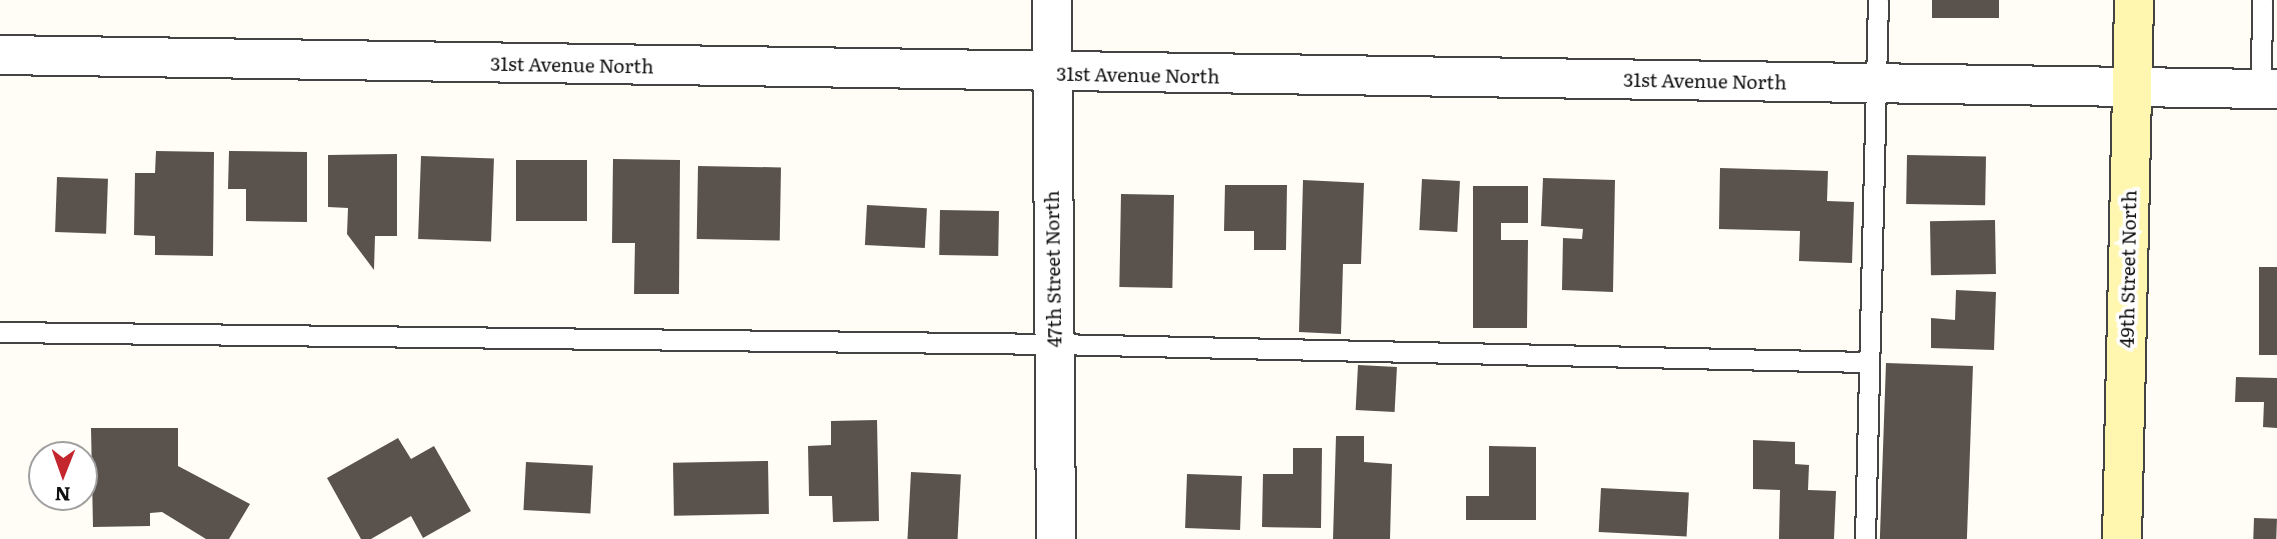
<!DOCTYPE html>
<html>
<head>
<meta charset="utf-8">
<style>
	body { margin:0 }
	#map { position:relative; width:2277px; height:539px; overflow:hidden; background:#fffdf5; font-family:Literata,serif }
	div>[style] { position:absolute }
	.building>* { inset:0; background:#5a524d; transform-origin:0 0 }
	.roads { filter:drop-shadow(2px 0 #444) drop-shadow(-2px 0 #444) drop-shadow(0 2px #444) drop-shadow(0 -2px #444) }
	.lane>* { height:19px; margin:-9.5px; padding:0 9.5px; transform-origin:9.5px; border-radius:9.5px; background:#fff }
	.street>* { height:38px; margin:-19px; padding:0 19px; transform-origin:19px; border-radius:19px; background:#fff }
	.secondary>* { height:38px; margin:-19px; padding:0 19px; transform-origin:19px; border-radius:19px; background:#fff6b0 }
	span { translate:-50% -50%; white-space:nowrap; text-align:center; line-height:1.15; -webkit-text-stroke:7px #fff; paint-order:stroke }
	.street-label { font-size:19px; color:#111 }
	.north { position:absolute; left:28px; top:441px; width:70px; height:70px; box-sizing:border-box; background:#fff; border:2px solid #a0a0a0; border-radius:50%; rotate:181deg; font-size:19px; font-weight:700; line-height:28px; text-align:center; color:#111 }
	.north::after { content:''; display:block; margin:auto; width:24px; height:32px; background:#c4262e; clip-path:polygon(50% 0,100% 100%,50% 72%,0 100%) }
</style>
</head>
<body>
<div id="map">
	<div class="building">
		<div style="left:1932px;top:0;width:67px;height:18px"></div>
		<div style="clip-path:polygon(156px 151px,214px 152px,213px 256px,155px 255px,155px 236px,134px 235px,135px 173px,155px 173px)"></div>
		<div style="clip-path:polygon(229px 151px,307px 152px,307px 222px,246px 221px,246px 189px,228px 189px)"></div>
		<div style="clip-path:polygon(397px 154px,397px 236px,375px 236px,374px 270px,347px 234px,348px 208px,328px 207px,328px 155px)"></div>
		<div style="left:1907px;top:155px;width:79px;height:49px;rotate:1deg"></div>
		<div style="left:421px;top:156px;width:73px;height:83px;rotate:2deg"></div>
		<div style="clip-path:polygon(613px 159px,680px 160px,679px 294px,634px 294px,635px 243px,612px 243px)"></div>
		<div style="left:516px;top:160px;width:71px;height:61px"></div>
		<div style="left:698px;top:166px;width:83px;height:73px;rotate:1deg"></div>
		<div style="clip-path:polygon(1720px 168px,1828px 171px,1827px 201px,1854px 202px,1852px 263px,1799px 261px,1800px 231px,1719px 229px)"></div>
		<div style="left:57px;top:177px;width:51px;height:55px;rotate:2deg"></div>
		<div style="clip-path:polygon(1543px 178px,1615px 180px,1613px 292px,1562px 290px,1563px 238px,1582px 239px,1583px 229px,1541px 226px)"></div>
		<div style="left:1422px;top:179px;width:38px;height:51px;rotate:3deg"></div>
		<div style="clip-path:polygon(1303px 180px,1364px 183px,1361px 264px,1343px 264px,1341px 334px,1299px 332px)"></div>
		<div style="clip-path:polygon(1225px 185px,1287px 185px,1286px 250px,1254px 250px,1254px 231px,1224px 231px)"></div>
		<div style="clip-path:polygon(1473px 186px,1528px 186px,1528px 223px,1501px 223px,1501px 240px,1528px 240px,1527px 328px,1473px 328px)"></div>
		<div style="left:1121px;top:194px;width:53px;height:93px;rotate:1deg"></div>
		<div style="left:867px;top:205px;width:60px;height:40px;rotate:3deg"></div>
		<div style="left:940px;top:210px;width:59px;height:45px;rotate:1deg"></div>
		<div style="left:1995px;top:220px;width:54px;height:65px;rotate:89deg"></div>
		<div style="left:2259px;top:267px;width:18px;height:88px"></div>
		<div style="clip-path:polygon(1956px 290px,1996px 292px,1994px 350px,1931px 348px,1931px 318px,1955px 320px)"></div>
		<div style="left:1886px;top:363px;width:87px;height:176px;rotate:2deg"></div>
		<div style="left:1358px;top:365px;width:39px;height:45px;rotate:3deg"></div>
		<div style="clip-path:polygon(2236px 377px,2277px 378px,2277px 428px,2263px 427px,2264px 402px,2235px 402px)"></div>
		<div style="clip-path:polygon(877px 420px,879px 521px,833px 522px,832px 496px,809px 496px,808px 446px,831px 445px,831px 421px)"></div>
		<div style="clip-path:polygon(91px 428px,178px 428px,178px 466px,250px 504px,229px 539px,206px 539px,162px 512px,150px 513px,150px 526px,93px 527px)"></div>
		<div style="clip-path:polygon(1336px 436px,1364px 436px,1364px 462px,1392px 464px,1390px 539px,1333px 539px)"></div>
		<div style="clip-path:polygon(398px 438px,411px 459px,434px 446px,471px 511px,423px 538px,411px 516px,371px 539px,361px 539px,327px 478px)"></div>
		<div style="clip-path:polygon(1753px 440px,1795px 442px,1795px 464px,1809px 465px,1808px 490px,1836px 491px,1834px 539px,1779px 539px,1780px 490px,1753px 489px)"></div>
		<div style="clip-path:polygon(1489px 446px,1536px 447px,1536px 520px,1466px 520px,1466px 496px,1489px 496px)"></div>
		<div style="clip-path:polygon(1293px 448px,1322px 448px,1321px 528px,1262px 527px,1263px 474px,1293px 474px)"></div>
		<div style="left:768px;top:461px;width:53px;height:95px;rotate:89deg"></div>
		<div style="left:526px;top:462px;width:67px;height:48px;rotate:3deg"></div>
		<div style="left:911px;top:472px;width:50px;height:67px;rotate:3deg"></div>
		<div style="left:1187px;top:474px;width:55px;height:54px;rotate:2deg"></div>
		<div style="left:1601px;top:488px;width:88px;height:44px;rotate:3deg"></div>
		<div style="left:2254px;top:518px;width:23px;height:21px;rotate:2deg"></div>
	</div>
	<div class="roads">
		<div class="lane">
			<div style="left:2261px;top:89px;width:89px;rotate:-89.4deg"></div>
			<div style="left:0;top:332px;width:1054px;rotate:0.65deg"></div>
			<div style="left:1054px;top:344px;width:813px;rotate:1.27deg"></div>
			<div style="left:1865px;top:539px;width:539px;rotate:-88.62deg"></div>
		</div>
		<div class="street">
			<div style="left:1052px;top:0;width:539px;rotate:89.57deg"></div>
			<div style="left:0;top:55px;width:2277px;rotate:0.86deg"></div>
		</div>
		<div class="secondary">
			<div style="left:2122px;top:539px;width:539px;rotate:-88.72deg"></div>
		</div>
	</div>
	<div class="street-label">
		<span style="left:572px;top:65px;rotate:1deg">31st Avenue North</span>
		<span style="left:1138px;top:75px;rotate:1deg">31st Avenue North</span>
		<span style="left:1705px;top:81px;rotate:1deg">31st Avenue North</span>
		<span style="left:1053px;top:269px;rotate:-91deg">47th Street North</span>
		<span style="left:2128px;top:269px;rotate:-89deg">49th Street North</span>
	</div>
	<div class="north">N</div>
</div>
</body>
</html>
